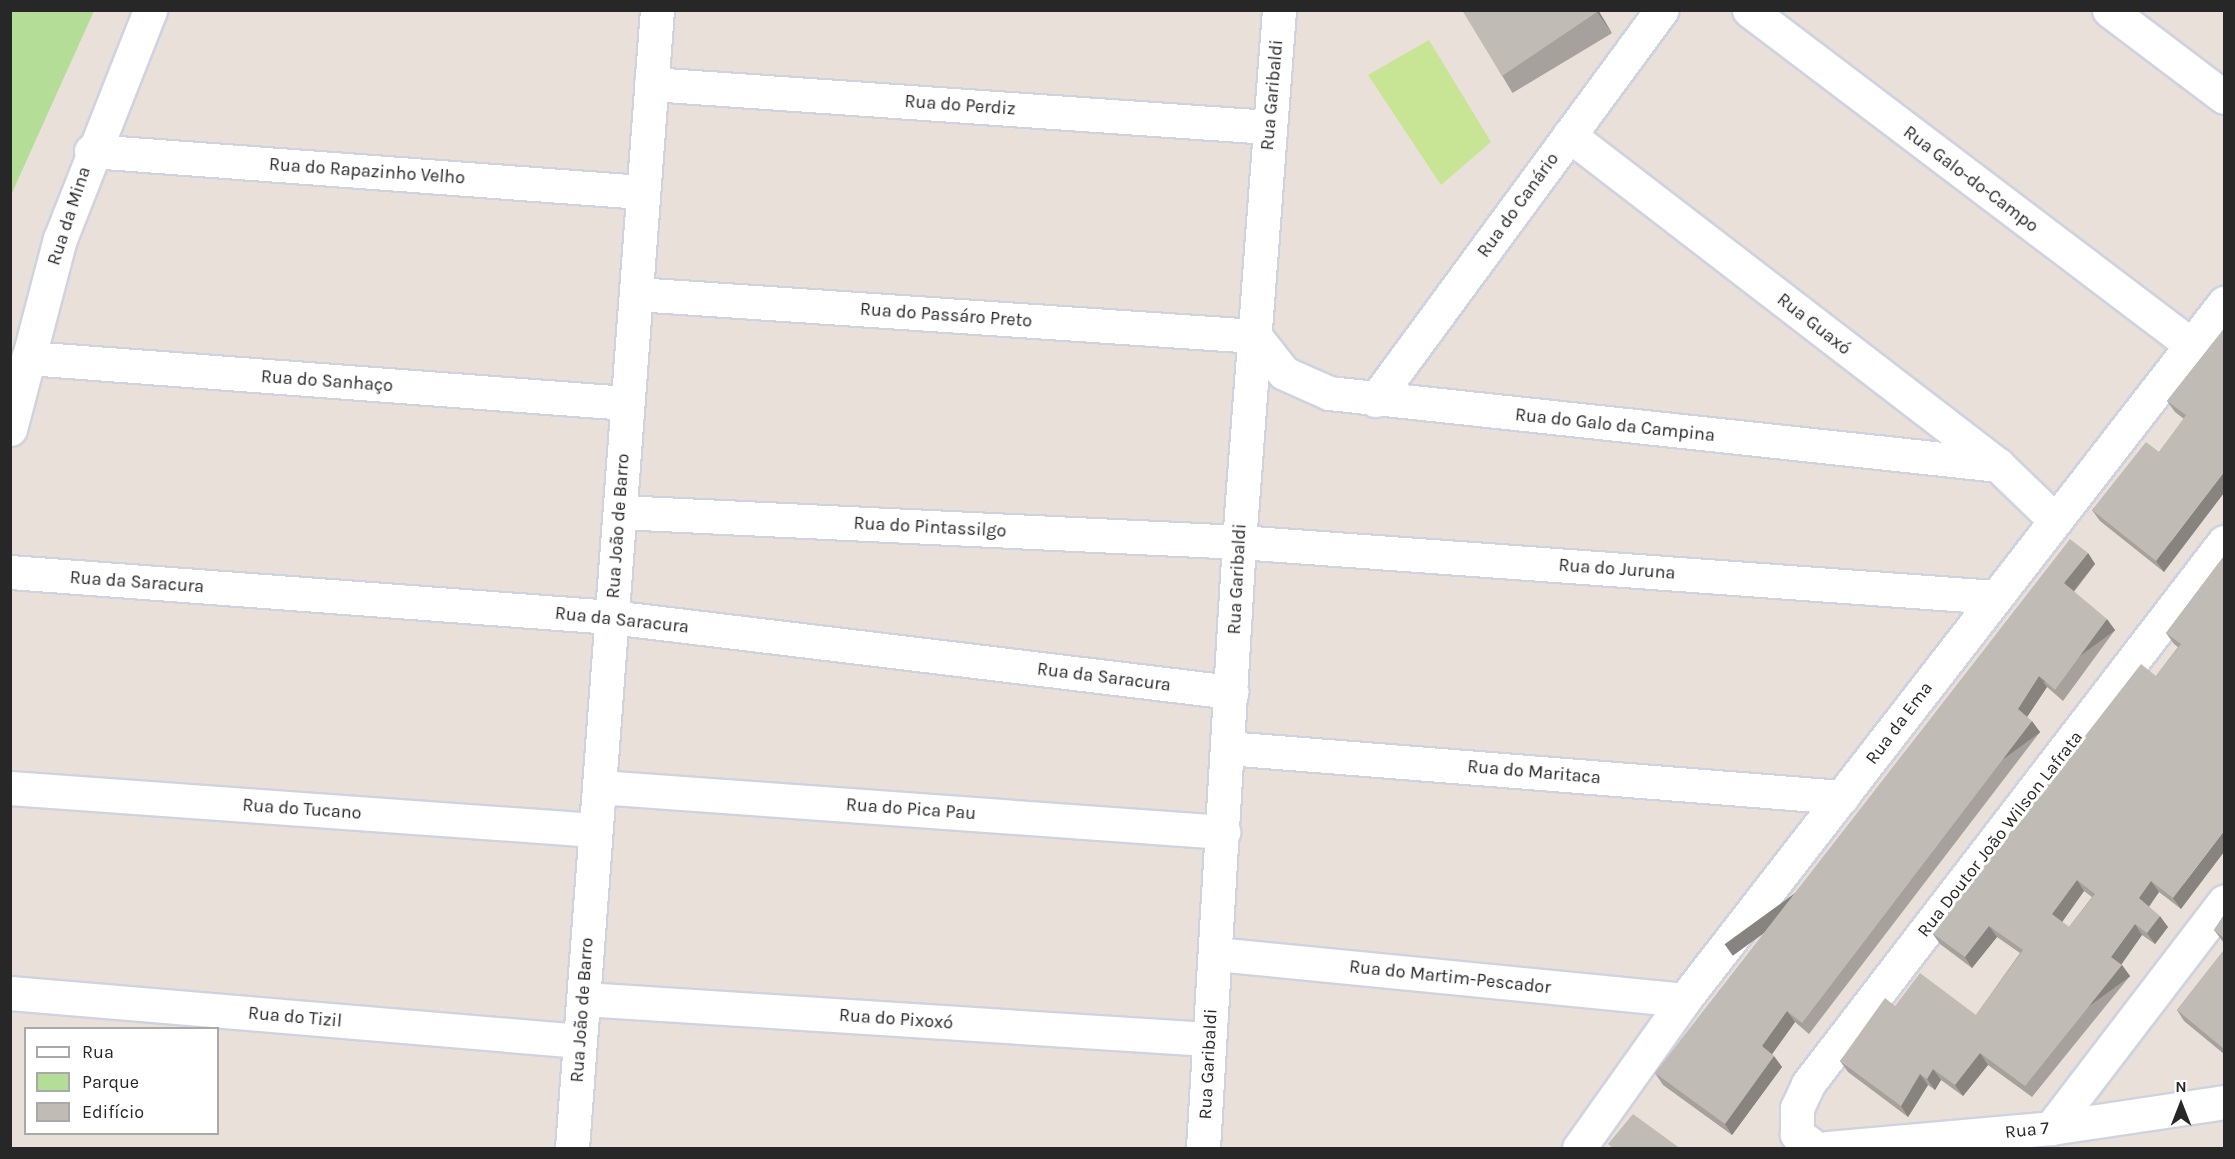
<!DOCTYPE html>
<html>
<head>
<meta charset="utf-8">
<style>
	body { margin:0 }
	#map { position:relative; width:2235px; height:1159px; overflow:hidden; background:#e9e1d9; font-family:Karla,sans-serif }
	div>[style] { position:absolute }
	.green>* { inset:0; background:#b4de98 }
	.pitch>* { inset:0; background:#c7e594 }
	.roads { filter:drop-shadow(2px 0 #cfd3e0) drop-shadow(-2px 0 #cfd3e0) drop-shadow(0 2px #cfd3e0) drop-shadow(0 -2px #cfd3e0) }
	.minor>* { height:33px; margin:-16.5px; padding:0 16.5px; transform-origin:16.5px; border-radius:16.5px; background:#fff }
	.wall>* { inset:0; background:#a6a19d; transform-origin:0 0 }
	.shaded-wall>* { inset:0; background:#87837f; transform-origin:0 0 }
	.building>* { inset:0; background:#c1bbb6 }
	span { translate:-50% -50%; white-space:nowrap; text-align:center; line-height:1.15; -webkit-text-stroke:6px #fff; paint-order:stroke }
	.street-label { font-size:18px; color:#272727 }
	.frame { position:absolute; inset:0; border:12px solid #272727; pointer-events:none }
	.legend { position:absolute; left:24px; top:1027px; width:195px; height:108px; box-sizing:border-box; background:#fff; border:2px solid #a9a9a9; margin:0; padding:8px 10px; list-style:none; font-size:18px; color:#272727 }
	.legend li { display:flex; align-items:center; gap:12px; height:30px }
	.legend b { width:30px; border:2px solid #a9a9a9 }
	.north { position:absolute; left:2151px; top:1075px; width:60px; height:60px; -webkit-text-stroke:4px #fff; paint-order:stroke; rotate:0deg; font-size:16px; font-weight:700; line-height:24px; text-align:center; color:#272727 }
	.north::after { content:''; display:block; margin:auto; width:21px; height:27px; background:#272727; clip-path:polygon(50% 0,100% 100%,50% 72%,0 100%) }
</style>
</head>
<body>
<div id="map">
	<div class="green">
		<div style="clip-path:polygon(11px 10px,94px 11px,11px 195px,10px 11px)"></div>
	</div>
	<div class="pitch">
		<div style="clip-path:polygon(1429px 40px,1491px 142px,1441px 185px,1368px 75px)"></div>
	</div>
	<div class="roads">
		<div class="minor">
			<div style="left:1749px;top:10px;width:558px;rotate:37.14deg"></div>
			<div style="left:2109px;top:10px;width:144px;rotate:37.1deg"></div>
			<div style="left:651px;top:84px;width:619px;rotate:3.98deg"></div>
			<div style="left:1569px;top:135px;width:541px;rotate:37.57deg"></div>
			<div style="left:1998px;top:465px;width:78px;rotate:44deg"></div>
			<div style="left:91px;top:151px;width:553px;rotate:4.26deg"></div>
			<div style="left:636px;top:294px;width:620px;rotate:3.88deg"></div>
			<div style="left:1255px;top:336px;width:47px;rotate:51.9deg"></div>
			<div style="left:1284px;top:373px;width:49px;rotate:24deg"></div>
			<div style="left:1329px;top:393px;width:673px;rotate:6.14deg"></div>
			<div style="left:28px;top:358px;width:600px;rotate:4.3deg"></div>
			<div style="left:1375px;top:400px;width:484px;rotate:-53.7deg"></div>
			<div style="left:10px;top:429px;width:196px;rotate:-75.3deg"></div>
			<div style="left:60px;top:239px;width:246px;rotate:-68.5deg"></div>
			<div style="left:620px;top:512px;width:620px;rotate:2.77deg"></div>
			<div style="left:1239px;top:542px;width:758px;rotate:4.16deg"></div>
			<div style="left:10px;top:572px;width:603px;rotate:4.28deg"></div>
			<div style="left:611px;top:617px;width:625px;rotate:6.9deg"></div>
			<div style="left:1227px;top:748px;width:617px;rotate:4.56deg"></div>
			<div style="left:599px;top:787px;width:626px;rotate:4.12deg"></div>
			<div style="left:10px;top:788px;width:586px;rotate:4.11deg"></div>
			<div style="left:1216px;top:954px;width:470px;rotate:5.6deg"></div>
			<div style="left:10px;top:993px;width:572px;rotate:4.81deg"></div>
			<div style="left:584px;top:999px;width:625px;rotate:3.67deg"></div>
			<div style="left:2051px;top:1128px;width:285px;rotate:-52.6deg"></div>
			<div style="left:572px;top:1148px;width:1141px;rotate:-85.73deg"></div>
			<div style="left:1203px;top:1148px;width:607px;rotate:-86.6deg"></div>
			<div style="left:1239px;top:542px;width:534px;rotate:-85.7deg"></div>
			<div style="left:1579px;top:1148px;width:181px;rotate:-54.6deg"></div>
			<div style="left:1684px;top:1000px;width:882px;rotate:-52.23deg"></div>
			<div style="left:1816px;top:1148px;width:24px;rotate:-144deg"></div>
			<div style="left:1797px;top:1134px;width:26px;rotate:-90deg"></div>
			<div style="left:1797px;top:1108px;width:26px;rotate:-65deg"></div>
			<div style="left:1808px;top:1084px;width:683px;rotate:-52.49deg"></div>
			<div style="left:1828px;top:1148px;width:224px;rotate:-5.1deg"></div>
			<div style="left:2051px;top:1128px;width:175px;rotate:-8.5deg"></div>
		</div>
	</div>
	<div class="wall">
		<div style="left:1598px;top:10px;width:27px;height:116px;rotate:59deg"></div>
		<div style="clip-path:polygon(2223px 330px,2164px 572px,2100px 521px,2092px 510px,2159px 452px,2184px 419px,2175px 412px,2167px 401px)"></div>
		<div style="clip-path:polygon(2088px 553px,2095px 564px,2074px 592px,2115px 630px,2063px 701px,2047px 687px,2027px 717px,2040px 732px,1809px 1034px,1795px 1022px,1772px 1054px,1782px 1067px,1732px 1135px,1663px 1085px,1655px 1073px)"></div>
		<div style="clip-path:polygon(evenodd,2224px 556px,2181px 909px,2159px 892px,2149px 907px,2168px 927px,2155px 944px,2142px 935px,2121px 964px,2130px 976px,2032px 1097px,1988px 1065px,1963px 1096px,1941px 1080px,1935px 1090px,1928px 1085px,1908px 1117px,1848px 1072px,1840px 1061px,1895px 1006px,1976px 1015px,2020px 953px,1997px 937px,1972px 968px,1940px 944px,1932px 933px,2156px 676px,2178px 647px,2174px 644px,2166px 633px,2224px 556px,2084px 891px,2092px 897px,2069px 927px,2062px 922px,2084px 891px)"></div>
		<div style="clip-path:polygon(2224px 915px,2224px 943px,2214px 930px)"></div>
		<div style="clip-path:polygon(2224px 950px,2224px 1054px,2184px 1021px,2177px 1010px)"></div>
	</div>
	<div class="shaded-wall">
		<div style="clip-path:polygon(1596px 10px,1598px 10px,1612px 33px,1597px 12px)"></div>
		<div style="clip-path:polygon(2224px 472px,2224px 493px,2164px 572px,2156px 561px)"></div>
		<div style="clip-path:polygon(2088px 553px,2095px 564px,2071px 594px,2064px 583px)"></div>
		<div style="left:2107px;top:619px;width:14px;height:88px;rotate:54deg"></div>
		<div style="clip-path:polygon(2039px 676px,2047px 687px,2025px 720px,2018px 709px)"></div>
		<div style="left:2032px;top:721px;width:14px;height:380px;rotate:54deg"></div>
		<div style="clip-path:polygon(2224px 831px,2224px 852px,2181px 909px,2173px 898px)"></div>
		<div style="clip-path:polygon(2077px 880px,2084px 891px,2060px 925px,2052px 914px)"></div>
		<div style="clip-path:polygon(2151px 881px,2159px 892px,2147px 909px,2139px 898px)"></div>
		<div style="clip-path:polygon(2160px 916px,2168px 927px,2155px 944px,2147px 933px)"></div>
		<div style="clip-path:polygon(2135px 924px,2142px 935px,2119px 968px,2111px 957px)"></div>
		<div style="clip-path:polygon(1989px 926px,1997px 937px,1972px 968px,1965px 957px)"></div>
		<div style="left:2122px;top:965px;width:14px;height:155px;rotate:54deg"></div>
		<div style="clip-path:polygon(1787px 1011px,1795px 1022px,1770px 1057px,1762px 1046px)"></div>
		<div style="clip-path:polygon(1980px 1053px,1988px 1065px,1963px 1096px,1955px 1085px)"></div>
		<div style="clip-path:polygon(1774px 1056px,1782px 1067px,1732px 1135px,1725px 1124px)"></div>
		<div style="clip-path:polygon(1933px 1069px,1941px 1080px,1935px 1090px,1927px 1079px)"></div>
		<div style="clip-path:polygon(1920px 1074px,1928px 1085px,1908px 1117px,1901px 1106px)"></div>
	</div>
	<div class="building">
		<div style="clip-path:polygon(1462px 10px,1596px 10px,1597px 12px,1502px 76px)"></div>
		<div style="clip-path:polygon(2223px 330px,2224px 331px,2224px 472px,2156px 561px,2092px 510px,2146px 442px,2159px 452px,2186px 415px,2167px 401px)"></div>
		<div style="clip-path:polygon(2070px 539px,2088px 553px,2064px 583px,2107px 619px,2055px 690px,2039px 676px,2018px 709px,2032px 721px,1802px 1023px,1787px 1011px,1762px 1046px,1774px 1056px,1725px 1124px,1655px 1073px)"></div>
		<div style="clip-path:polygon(evenodd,2224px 556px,2224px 831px,2173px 898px,2151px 881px,2139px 898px,2160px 916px,2147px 933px,2135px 924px,2111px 957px,2122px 965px,2025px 1086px,1980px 1053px,1955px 1085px,1933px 1069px,1927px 1079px,1920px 1074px,1901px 1106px,1840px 1061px,1885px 998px,1895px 1006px,1920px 973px,1976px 1015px,2023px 950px,1989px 926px,1965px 957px,1932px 933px,2141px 664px,2156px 676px,2181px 644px,2166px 633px,2224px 556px,2077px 880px,2095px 894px,2069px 927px,2052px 914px,2077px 880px)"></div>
		<div style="clip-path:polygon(2224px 915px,2224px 938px,2214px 930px)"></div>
		<div style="clip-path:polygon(2224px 950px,2224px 1049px,2177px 1010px)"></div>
		<div style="clip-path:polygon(1633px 1114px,1681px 1149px,1614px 1149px,1608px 1144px)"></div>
	</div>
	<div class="street-label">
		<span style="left:1272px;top:95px;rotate:-85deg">Rua Garibaldi</span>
		<span style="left:960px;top:105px;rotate:4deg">Rua do Perdiz</span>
		<span style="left:367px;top:171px;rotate:4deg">Rua do Rapazinho Velho</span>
		<span style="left:1971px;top:179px;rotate:37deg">Rua Galo-do-Campo</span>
		<span style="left:1518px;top:205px;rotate:-54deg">Rua do Canário</span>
		<span style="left:69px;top:216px;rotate:-72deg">Rua da Mina</span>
		<span style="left:946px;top:315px;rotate:4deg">Rua do Passáro Preto</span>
		<span style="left:1814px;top:324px;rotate:38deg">Rua Guaxó</span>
		<span style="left:327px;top:381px;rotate:4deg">Rua do Sanhaço</span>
		<span style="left:1615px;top:425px;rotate:6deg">Rua do Galo da Campina</span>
		<span style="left:618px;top:526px;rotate:-86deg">Rua João de Barro</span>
		<span style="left:930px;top:527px;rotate:3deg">Rua do Pintassilgo</span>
		<span style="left:1617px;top:569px;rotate:4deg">Rua do Juruna</span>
		<span style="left:1237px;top:579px;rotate:-87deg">Rua Garibaldi</span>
		<span style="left:137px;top:582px;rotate:4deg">Rua da Saracura</span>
		<span style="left:622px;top:620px;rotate:6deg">Rua da Saracura</span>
		<span style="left:1104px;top:677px;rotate:7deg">Rua da Saracura</span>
		<span style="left:1899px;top:723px;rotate:-53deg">Rua da Ema</span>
		<span style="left:1534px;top:772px;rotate:5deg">Rua do Maritaca</span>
		<span style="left:302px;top:809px;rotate:4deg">Rua do Tucano</span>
		<span style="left:911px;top:809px;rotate:4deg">Rua do Pica Pau</span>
		<span style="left:2000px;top:834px;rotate:-52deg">Rua Doutor João Wilson Lafrata</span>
		<span style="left:1450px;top:977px;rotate:6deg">Rua do Martim-Pescador</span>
		<span style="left:582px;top:1010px;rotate:-86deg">Rua João de Barro</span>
		<span style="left:295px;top:1017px;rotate:5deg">Rua do Tizil</span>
		<span style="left:896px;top:1019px;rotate:4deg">Rua do Pixoxó</span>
		<span style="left:1208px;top:1064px;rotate:-87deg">Rua Garibaldi</span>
		<span style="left:2027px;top:1130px;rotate:-6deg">Rua 7</span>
	</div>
	<div class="frame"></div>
	<ul class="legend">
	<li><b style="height:8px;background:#fff"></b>Rua</li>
	<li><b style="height:16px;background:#b4de98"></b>Parque</li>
	<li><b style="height:16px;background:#c1bbb6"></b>Edifício</li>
	</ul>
	<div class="north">N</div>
</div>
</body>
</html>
